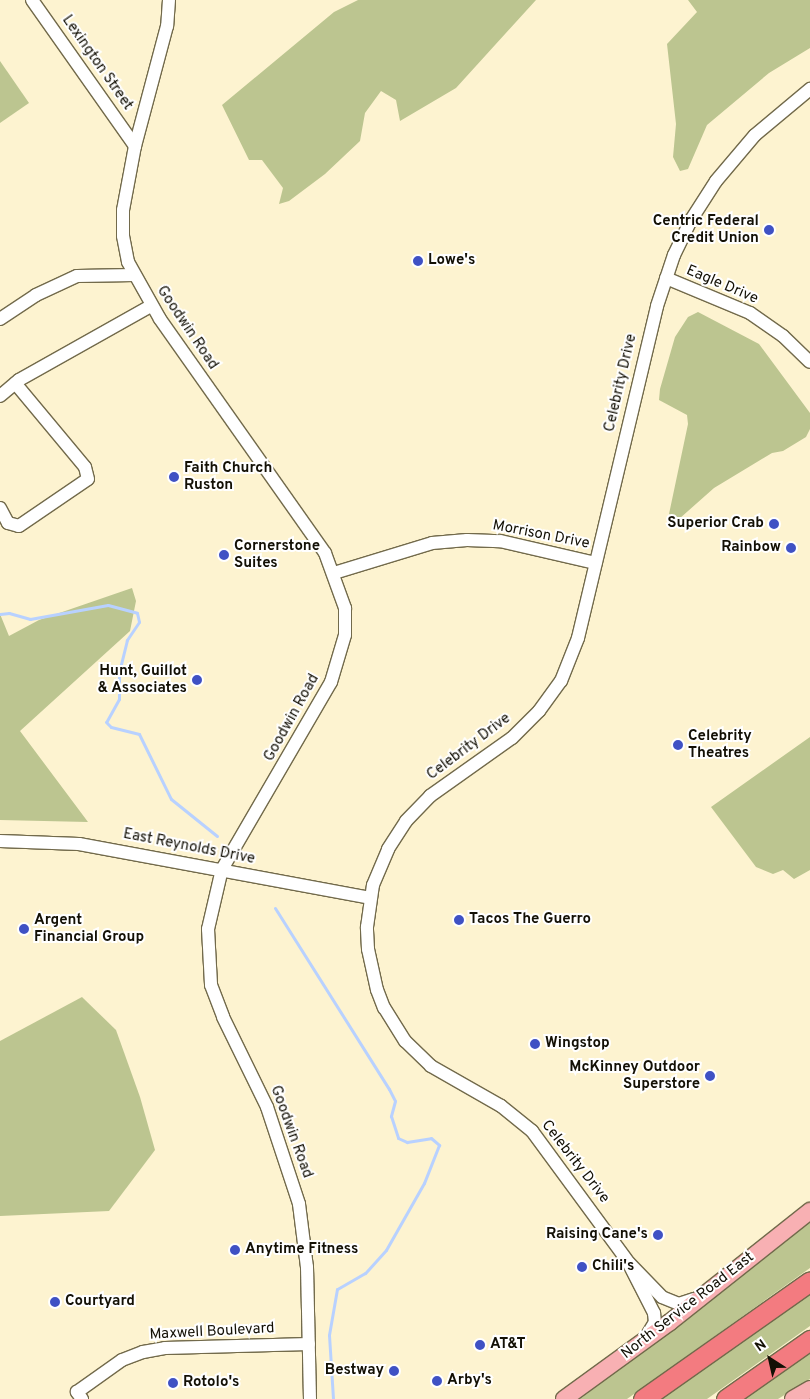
<!DOCTYPE html>
<html>
<head>
<meta charset="utf-8">
<style>
	body { margin:0 }
	#map { position:relative; width:810px; height:1399px; overflow:hidden; background:#fdf3d0; font-family:Overpass,sans-serif }
	div>[style] { position:absolute }
	.green>* { inset:0; background:#bcc590 }
	.stream>* { height:3px; margin:-1.5px; padding:0 1.5px; transform-origin:1.5px; border-radius:1.5px; background:#b8d1ff }
	.roads { filter:drop-shadow(1px 0 #726a4b) drop-shadow(-1px 0 #726a4b) drop-shadow(0 1px #726a4b) drop-shadow(0 -1px #726a4b) }
	.minor>* { height:12px; margin:-6px; padding:0 6px; transform-origin:6px; border-radius:6px; background:#fff }
	.major>* { height:16px; margin:-8px; padding:0 8px; transform-origin:8px; border-radius:8px; background:#f8b0b3 }
	.highway>* { height:19px; margin:-9.5px; padding:0 9.5px; transform-origin:9.5px; border-radius:9.5px; background:#f37b80 }
	.dots>* { width:14px; height:14px; translate:-50% -50%; box-sizing:border-box; border:2px solid #fff; border-radius:50% }
	span { translate:-50% -50%; white-space:nowrap; text-align:center; line-height:1.15; -webkit-text-stroke:4px #fff; paint-order:stroke }
	.street-label { font-size:15px; color:#131005 }
	.poi-label { font-size:15px; color:#131005; font-weight:700 }
	.right { translate:-100% -50%; text-align:right }
	.left { translate:0 -50%; text-align:left }
	.north { position:absolute; left:745px; top:1334px; width:50px; height:50px; -webkit-text-stroke:4px #fff; paint-order:stroke; rotate:325deg; font-size:14px; font-weight:700; line-height:20px; text-align:center; color:#131005 }
	.north::after { content:''; display:block; margin:auto; width:18px; height:22px; background:#131005; clip-path:polygon(50% 0,100% 100%,50% 72%,0 100%) }
</style>
</head>
<body>
<div id="map">
	<div class="green">
		<div style="clip-path:polygon(358px 0,536px 0,456px 88px,400px 121px,396px 100px,381px 91px,365px 113px,360px 141px,325px 174px,289px 201px,279px 204px,283px 188px,262px 160px,249px 160px,222px 105px,334px 12px)"></div>
		<div style="clip-path:polygon(688px 0,810px 0,810px 48px,769px 73px,707px 125px,688px 169px,680px 171px,673px 157px,676px 124px,667px 44px,697px 12px)"></div>
		<div style="clip-path:polygon(0 61px,29px 103px,0 123px)"></div>
		<div style="clip-path:polygon(698px 312px,759px 344px,810px 413px,810px 429px,806px 437px,783px 451px,772px 453px,714px 488px,679px 519px,673px 519px,669px 514px,688px 424px,687px 415px,659px 400px,660px 389px,675px 337px,688px 317px)"></div>
		<div style="clip-path:polygon(132px 588px,136px 601px,130px 631px,20px 731px,88px 822px,0 820px,0 614px,9px 636px,39px 620px)"></div>
		<div style="clip-path:polygon(810px 737px,810px 870px,794px 879px,783px 870px,773px 874px,756px 867px,711px 807px)"></div>
		<div style="clip-path:polygon(82px 997px,116px 1030px,140px 1097px,155px 1150px,109px 1211px,0 1216px,0 1041px)"></div>
		<div style="clip-path:polygon(810px 1222px,810px 1268px,627px 1399px,580px 1399px)"></div>
		<div style="clip-path:polygon(810px 1292px,810px 1326px,707px 1399px,658px 1399px)"></div>
		<div style="clip-path:polygon(810px 1349px,810px 1379px,778px 1399px,739px 1399px)"></div>
	</div>
	<div class="stream">
		<div style="left:0;top:614px;width:9px;rotate:-6deg"></div>
		<div style="left:9px;top:613px;width:22px;rotate:16deg"></div>
		<div style="left:30px;top:619px;width:79px;rotate:-10.2deg"></div>
		<div style="left:108px;top:605px;width:30px;rotate:15deg"></div>
		<div style="left:137px;top:613px;width:9px;rotate:77deg"></div>
		<div style="left:139px;top:622px;width:22px;rotate:124deg"></div>
		<div style="left:127px;top:640px;width:33px;rotate:104deg"></div>
		<div style="left:119px;top:672px;width:27px;rotate:90deg"></div>
		<div style="left:119px;top:699px;width:26px;rotate:119deg"></div>
		<div style="left:106px;top:722px;width:7px;rotate:45deg"></div>
		<div style="left:111px;top:727px;width:29px;rotate:14deg"></div>
		<div style="left:139px;top:734px;width:72px;rotate:63.8deg"></div>
		<div style="left:171px;top:799px;width:59px;rotate:38.8deg"></div>
		<div style="left:275px;top:908px;width:214px;rotate:57.8deg"></div>
		<div style="left:389px;top:1089px;width:13px;rotate:63deg"></div>
		<div style="left:395px;top:1101px;width:16px;rotate:105deg"></div>
		<div style="left:391px;top:1116px;width:23px;rotate:72deg"></div>
		<div style="left:398px;top:1138px;width:10px;rotate:24deg"></div>
		<div style="left:407px;top:1142px;width:24px;rotate:-9deg"></div>
		<div style="left:431px;top:1138px;width:11px;rotate:41deg"></div>
		<div style="left:439px;top:1145px;width:41px;rotate:111.5deg"></div>
		<div style="left:424px;top:1183px;width:77px;rotate:119.6deg"></div>
		<div style="left:386px;top:1250px;width:31px;rotate:132deg"></div>
		<div style="left:365px;top:1273px;width:32px;rotate:150deg"></div>
		<div style="left:337px;top:1289px;width:47px;rotate:99.9deg"></div>
		<div style="left:329px;top:1335px;width:64px;rotate:86.4deg"></div>
	</div>
	<div class="roads">
		<div class="minor">
			<div style="left:32px;top:0;width:179px;rotate:54.8deg"></div>
			<div style="left:169px;top:0;width:26px;rotate:94deg"></div>
			<div style="left:167px;top:26px;width:124px;rotate:104.9deg"></div>
			<div style="left:135px;top:146px;width:65px;rotate:100.6deg"></div>
			<div style="left:123px;top:210px;width:26px;rotate:90deg"></div>
			<div style="left:123px;top:236px;width:26px;rotate:79deg"></div>
			<div style="left:128px;top:262px;width:65px;rotate:60.7deg"></div>
			<div style="left:160px;top:319px;width:286px;rotate:54.8deg"></div>
			<div style="left:325px;top:553px;width:59px;rotate:70deg"></div>
			<div style="left:345px;top:608px;width:27px;rotate:90deg"></div>
			<div style="left:345px;top:635px;width:49px;rotate:106.6deg"></div>
			<div style="left:331px;top:682px;width:216px;rotate:120.2deg"></div>
			<div style="left:222px;top:869px;width:62px;rotate:103.1deg"></div>
			<div style="left:208px;top:929px;width:56px;rotate:86.9deg"></div>
			<div style="left:211px;top:985px;width:34px;rotate:69deg"></div>
			<div style="left:223px;top:1017px;width:100px;rotate:63.9deg"></div>
			<div style="left:267px;top:1107px;width:102px;rotate:71.7deg"></div>
			<div style="left:299px;top:1204px;width:64px;rotate:82.8deg"></div>
			<div style="left:307px;top:1267px;width:132px;rotate:88.7deg"></div>
			<div style="left:666px;top:278px;width:91px;rotate:22.6deg"></div>
			<div style="left:750px;top:313px;width:40px;rotate:34.9deg"></div>
			<div style="left:783px;top:336px;width:37px;rotate:44deg"></div>
			<div style="left:0;top:319px;width:43px;rotate:-33.7deg"></div>
			<div style="left:36px;top:295px;width:45px;rotate:-24.9deg"></div>
			<div style="left:77px;top:276px;width:57px;rotate:-1deg"></div>
			<div style="left:0;top:396px;width:25px;rotate:-40deg"></div>
			<div style="left:19px;top:380px;width:151px;rotate:-29.3deg"></div>
			<div style="left:0;top:508px;width:17px;rotate:62deg"></div>
			<div style="left:8px;top:523px;width:11px;rotate:15deg"></div>
			<div style="left:19px;top:526px;width:83px;rotate:-34.3deg"></div>
			<div style="left:88px;top:479px;width:12px;rotate:-104deg"></div>
			<div style="left:85px;top:467px;width:109px;rotate:-129.8deg"></div>
			<div style="left:334px;top:573px;width:102px;rotate:-17deg"></div>
			<div style="left:432px;top:543px;width:35px;rotate:-5deg"></div>
			<div style="left:467px;top:540px;width:33px;rotate:2deg"></div>
			<div style="left:500px;top:541px;width:98px;rotate:13deg"></div>
			<div style="left:0;top:841px;width:79px;rotate:2.2deg"></div>
			<div style="left:79px;top:844px;width:296px;rotate:10.5deg"></div>
			<div style="left:630px;top:1266px;width:53px;rotate:62.9deg"></div>
			<div style="left:654px;top:1313px;width:9px;rotate:84deg"></div>
			<div style="left:655px;top:1322px;width:17px;rotate:121deg"></div>
			<div style="left:694px;top:1299px;width:16px;rotate:162deg"></div>
			<div style="left:679px;top:1304px;width:18px;rotate:-158deg"></div>
			<div style="left:662px;top:1297px;width:47px;rotate:-134.1deg"></div>
			<div style="left:629px;top:1263px;width:164px;rotate:-126.3deg"></div>
			<div style="left:532px;top:1131px;width:40px;rotate:-141deg"></div>
			<div style="left:501px;top:1106px;width:81px;rotate:-150.3deg"></div>
			<div style="left:431px;top:1066px;width:36px;rotate:-136deg"></div>
			<div style="left:405px;top:1041px;width:39px;rotate:-122deg"></div>
			<div style="left:384px;top:1008px;width:19px;rotate:-111deg"></div>
			<div style="left:377px;top:990px;width:42px;rotate:-102.4deg"></div>
			<div style="left:368px;top:949px;width:22px;rotate:-93deg"></div>
			<div style="left:367px;top:927px;width:42px;rotate:-81.9deg"></div>
			<div style="left:373px;top:885px;width:39px;rotate:-67deg"></div>
			<div style="left:388px;top:849px;width:33px;rotate:-57deg"></div>
			<div style="left:406px;top:821px;width:35px;rotate:-46deg"></div>
			<div style="left:430px;top:796px;width:100px;rotate:-35.3deg"></div>
			<div style="left:512px;top:738px;width:38px;rotate:-45deg"></div>
			<div style="left:539px;top:711px;width:37px;rotate:-54deg"></div>
			<div style="left:561px;top:681px;width:46px;rotate:-68.4deg"></div>
			<div style="left:578px;top:638px;width:341px;rotate:-76.6deg"></div>
			<div style="left:657px;top:306px;width:54px;rotate:-71.6deg"></div>
			<div style="left:674px;top:255px;width:39px;rotate:-64deg"></div>
			<div style="left:691px;top:220px;width:46px;rotate:-57.3deg"></div>
			<div style="left:716px;top:181px;width:60px;rotate:-49.7deg"></div>
			<div style="left:755px;top:135px;width:72px;rotate:-39.9deg"></div>
			<div style="left:82px;top:1399px;width:9px;rotate:-126deg"></div>
			<div style="left:77px;top:1392px;width:55px;rotate:-35.4deg"></div>
			<div style="left:122px;top:1360px;width:22px;rotate:-21deg"></div>
			<div style="left:143px;top:1352px;width:22px;rotate:-10deg"></div>
			<div style="left:165px;top:1348px;width:144px;rotate:-1.6deg"></div>
		</div>
		<div class="major">
			<div style="left:564px;top:1399px;width:131px;rotate:-36deg"></div>
			<div style="left:670px;top:1322px;width:179px;rotate:-38.4deg"></div>
			<div style="left:793px;top:1399px;width:20px;rotate:-30deg"></div>
		</div>
		<div class="highway">
			<div style="left:643px;top:1399px;width:204px;rotate:-35.2deg"></div>
			<div style="left:726px;top:1399px;width:103px;rotate:-35.1deg"></div>
		</div>
	</div>
	<div class="dots">
		<div style="left:769px;top:230px;background:#3f51c4"></div>
		<div style="left:418px;top:261px;background:#3f51c4"></div>
		<div style="left:174px;top:477px;background:#3f51c4"></div>
		<div style="left:774px;top:524px;background:#3f51c4"></div>
		<div style="left:791px;top:548px;background:#3f51c4"></div>
		<div style="left:224px;top:555px;background:#3f51c4"></div>
		<div style="left:197px;top:680px;background:#3f51c4"></div>
		<div style="left:678px;top:745px;background:#3f51c4"></div>
		<div style="left:459px;top:920px;background:#3f51c4"></div>
		<div style="left:24px;top:929px;background:#3f51c4"></div>
		<div style="left:535px;top:1044px;background:#3f51c4"></div>
		<div style="left:710px;top:1076px;background:#3f51c4"></div>
		<div style="left:658px;top:1235px;background:#3f51c4"></div>
		<div style="left:235px;top:1250px;background:#3f51c4"></div>
		<div style="left:582px;top:1267px;background:#3f51c4"></div>
		<div style="left:55px;top:1302px;background:#3f51c4"></div>
		<div style="left:480px;top:1345px;background:#3f51c4"></div>
		<div style="left:394px;top:1371px;background:#3f51c4"></div>
		<div style="left:437px;top:1381px;background:#3f51c4"></div>
		<div style="left:173px;top:1383px;background:#3f51c4"></div>
	</div>
	<div class="street-label">
		<span style="left:97px;top:63px;rotate:55deg">Lexington Street</span>
		<span style="left:722px;top:285px;rotate:23deg">Eagle Drive</span>
		<span style="left:187px;top:328px;rotate:56deg">Goodwin Road</span>
		<span style="left:621px;top:383px;rotate:-77deg">Celebrity Drive</span>
		<span style="left:541px;top:535px;rotate:11deg">Morrison Drive</span>
		<span style="left:292px;top:718px;rotate:-61deg">Goodwin Road</span>
		<span style="left:469px;top:747px;rotate:-37deg">Celebrity Drive</span>
		<span style="left:189px;top:847px;rotate:11deg">East Reynolds Drive</span>
		<span style="left:291px;top:1132px;rotate:70deg">Goodwin Road</span>
		<span style="left:575px;top:1162px;rotate:52deg">Celebrity Drive</span>
		<span style="left:688px;top:1306px;rotate:-38deg">North Service Road East</span>
		<span style="left:212px;top:1332px;rotate:-3deg">Maxwell Boulevard</span>
	</div>
	<div class="poi-label">
		<span class="right" style="left:759px;top:230px">Centric Federal<br>Credit Union</span>
		<span class="left" style="left:428px;top:261px">Lowe's</span>
		<span class="left" style="left:184px;top:477px">Faith Church<br>Ruston</span>
		<span class="right" style="left:764px;top:524px">Superior Crab</span>
		<span class="left" style="left:234px;top:555px">Cornerstone<br>Suites</span>
		<span class="right" style="left:781px;top:548px">Rainbow</span>
		<span class="right" style="left:187px;top:680px">Hunt, Guillot<br>&amp; Associates</span>
		<span class="left" style="left:688px;top:745px">Celebrity<br>Theatres</span>
		<span class="left" style="left:34px;top:929px">Argent<br>Financial Group</span>
		<span class="left" style="left:469px;top:920px">Tacos The Guerro</span>
		<span class="left" style="left:545px;top:1044px">Wingstop</span>
		<span class="right" style="left:700px;top:1076px">McKinney Outdoor<br>Superstore</span>
		<span class="right" style="left:648px;top:1235px">Raising Cane's</span>
		<span class="left" style="left:245px;top:1250px">Anytime Fitness</span>
		<span class="left" style="left:592px;top:1267px">Chili's</span>
		<span class="left" style="left:65px;top:1302px">Courtyard</span>
		<span class="left" style="left:490px;top:1345px">AT&amp;T</span>
		<span class="right" style="left:384px;top:1371px">Bestway</span>
		<span class="left" style="left:447px;top:1381px">Arby's</span>
		<span class="left" style="left:183px;top:1383px">Rotolo's</span>
	</div>
	<div class="north">N</div>
</div>
</body>
</html>
